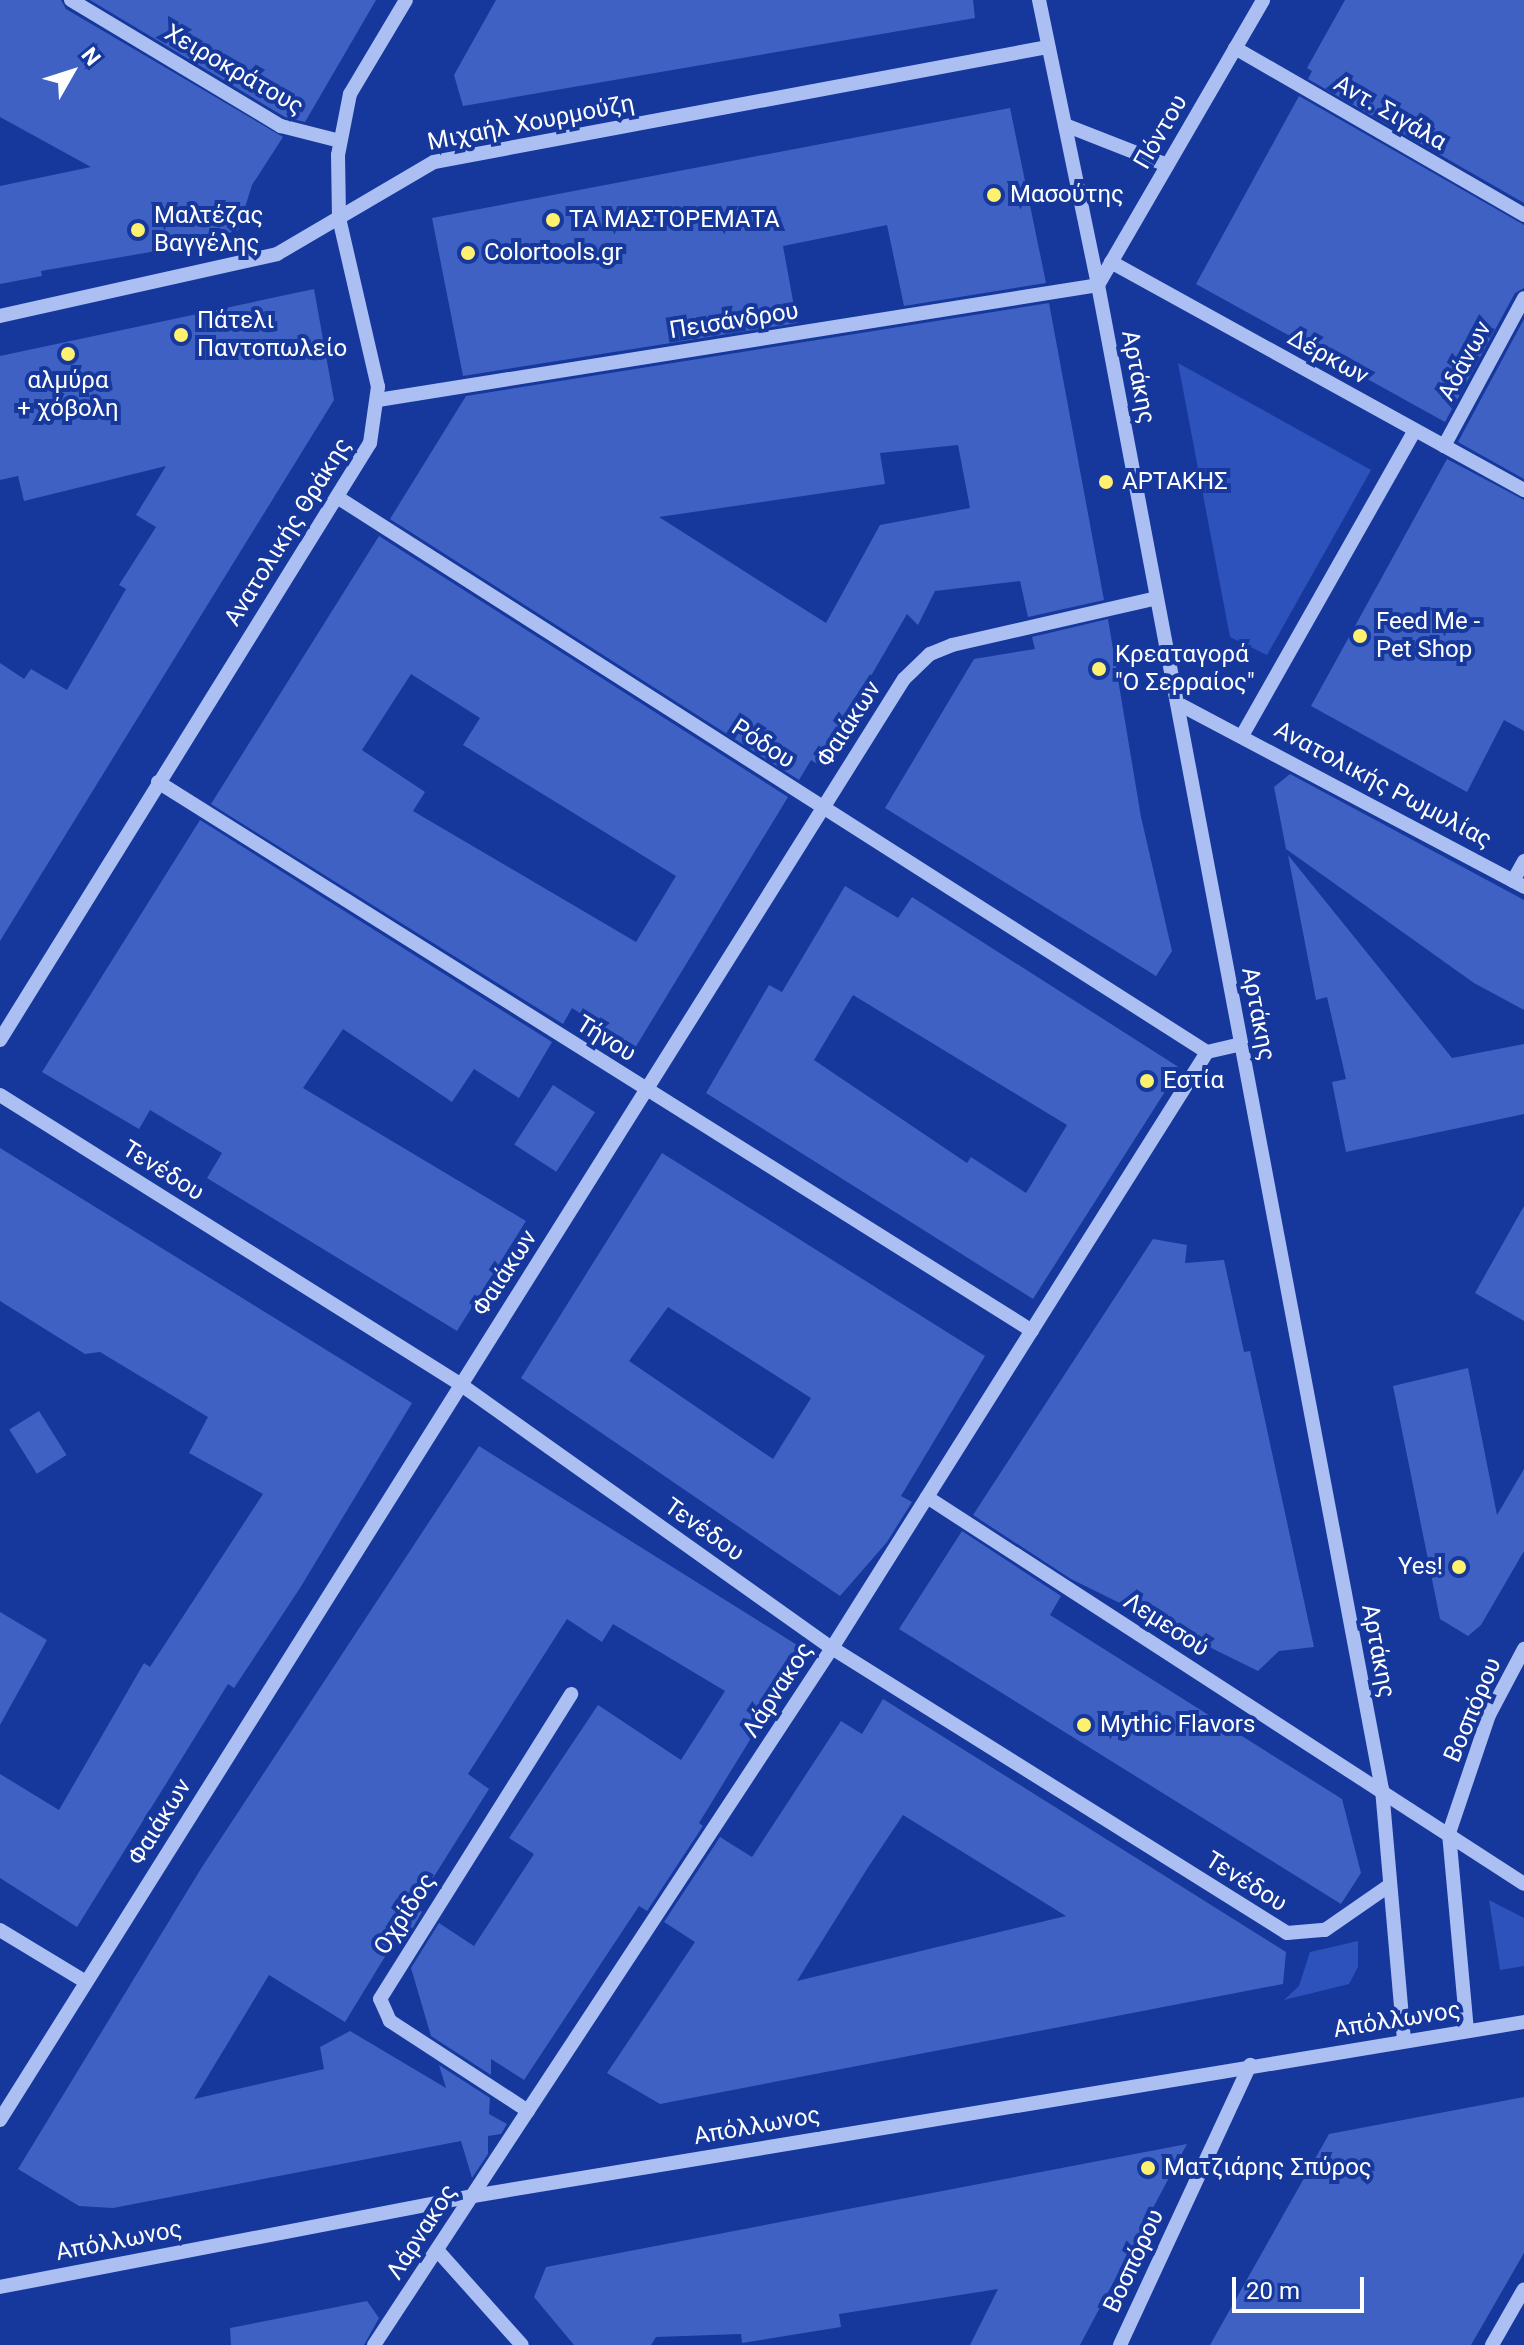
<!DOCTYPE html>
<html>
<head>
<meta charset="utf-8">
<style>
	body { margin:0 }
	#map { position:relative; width:1524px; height:2345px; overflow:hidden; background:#16389c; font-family:Roboto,sans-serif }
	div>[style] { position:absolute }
	.green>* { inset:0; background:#2d52bc }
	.building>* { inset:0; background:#3e61c3; transform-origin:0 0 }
	.minor>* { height:14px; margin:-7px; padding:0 7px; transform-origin:7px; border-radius:7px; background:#acbff3 }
	.dots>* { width:22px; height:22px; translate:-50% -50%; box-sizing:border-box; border:4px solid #16389c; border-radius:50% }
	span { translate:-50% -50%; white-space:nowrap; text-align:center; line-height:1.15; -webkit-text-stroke:8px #16389c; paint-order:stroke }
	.street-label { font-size:24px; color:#fff }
	.poi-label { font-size:24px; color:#fff }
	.left { translate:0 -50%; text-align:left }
	.right { translate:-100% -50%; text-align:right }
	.north { position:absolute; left:32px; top:32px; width:80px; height:80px; -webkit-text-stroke:6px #16389c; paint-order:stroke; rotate:51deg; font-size:22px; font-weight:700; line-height:32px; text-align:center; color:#fff }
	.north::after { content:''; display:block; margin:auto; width:28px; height:36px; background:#fff; clip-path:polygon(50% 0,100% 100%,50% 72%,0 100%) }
	.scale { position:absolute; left:1232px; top:2277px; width:132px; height:36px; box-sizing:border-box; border:4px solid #fff; border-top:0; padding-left:10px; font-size:24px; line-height:28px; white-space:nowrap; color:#fff; -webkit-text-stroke:6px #16389c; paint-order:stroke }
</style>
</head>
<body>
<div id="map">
	<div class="green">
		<div style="clip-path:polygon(1178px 363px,1371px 470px,1267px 655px,1230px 637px)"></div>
		<div style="clip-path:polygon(1489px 1900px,1524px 1918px,1524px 1966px,1500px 1970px)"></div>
		<div style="clip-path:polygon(1358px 1941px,1358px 1967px,1349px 1984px,1284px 2000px,1299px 1986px,1310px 1952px)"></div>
	</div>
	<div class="building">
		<div style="clip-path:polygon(0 0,61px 0,66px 9px,283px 137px,252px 185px,238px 230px,191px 245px,41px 271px,42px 276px,0 284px,0 186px,91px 167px,0 117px)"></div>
		<div style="clip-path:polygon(90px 0,376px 0,305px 122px,285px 117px)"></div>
		<div style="clip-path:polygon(496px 0,973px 0,975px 18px,463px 106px,454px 75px)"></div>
		<div style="clip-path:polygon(1345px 0,1524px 0,1524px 203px,1308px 79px,1312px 71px,1307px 68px)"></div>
		<div style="clip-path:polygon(1299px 96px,1524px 225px,1524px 288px,1515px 293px,1445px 422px,1196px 284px)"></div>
		<div style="clip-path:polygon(1010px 108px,1046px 283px,904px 306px,887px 225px,783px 246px,797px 323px,463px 376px,432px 218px)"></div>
		<div style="clip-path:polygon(314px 289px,334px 400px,0 941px,0 663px,24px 679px,31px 669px,67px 690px,126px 589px,119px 585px,156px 527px,136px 515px,166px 466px,24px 501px,18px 476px,0 480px,0 356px)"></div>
		<div style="clip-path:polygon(evenodd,1049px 303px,1104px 600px,1028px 617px,1020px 581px,935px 591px,918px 625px,907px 614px,819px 765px,811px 760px,799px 780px,390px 519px,466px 396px,1049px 303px,958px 445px,970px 508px,880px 525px,826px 623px,659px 517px,885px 484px,880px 453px,958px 445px)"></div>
		<div style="clip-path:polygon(1524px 319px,1524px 479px,1458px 442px)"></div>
		<div style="clip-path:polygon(1447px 459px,1524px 500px,1524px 731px,1504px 720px,1467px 792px,1311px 706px)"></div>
		<div style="clip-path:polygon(evenodd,379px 536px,788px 797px,635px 1048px,572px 1008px,563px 1024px,211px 804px,379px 536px,411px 674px,480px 718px,463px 745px,676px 876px,636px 942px,413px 811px,425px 792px,362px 750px,411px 674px)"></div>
		<div style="clip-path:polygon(1108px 619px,1141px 817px,1172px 951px,1156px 976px,885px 808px,974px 659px,1035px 649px,1032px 637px)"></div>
		<div style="clip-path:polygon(1290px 774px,1524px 900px,1524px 1010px,1474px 983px,1286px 849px,1274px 787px)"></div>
		<div style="clip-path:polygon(200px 820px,552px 1042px,519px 1098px,474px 1069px,452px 1102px,343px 1029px,303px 1088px,526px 1221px,457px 1331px,207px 1178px,222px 1153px,150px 1110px,139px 1129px,42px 1072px)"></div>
		<div style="clip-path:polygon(1288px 855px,1452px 1058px,1524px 1044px,1524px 1114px,1346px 1152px,1332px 1082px,1346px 1079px,1327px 997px,1316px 1000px)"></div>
		<div style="clip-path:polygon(evenodd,845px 886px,898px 918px,912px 897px,1180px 1068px,1033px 1299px,706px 1093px,769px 985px,782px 992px,845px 886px,853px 995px,1067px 1125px,1026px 1193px,971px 1157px,967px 1163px,814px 1060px,853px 995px)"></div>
		<div style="left:553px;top:1085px;width:50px;height:71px;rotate:33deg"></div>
		<div style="clip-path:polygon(0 1148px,412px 1403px,300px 1588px,234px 1688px,228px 1684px,77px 1927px,0 1878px,0 1774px,59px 1810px,144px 1663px,150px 1667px,263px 1494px,189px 1453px,208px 1417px,100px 1352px,85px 1354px,0 1301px)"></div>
		<div style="clip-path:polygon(evenodd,662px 1153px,985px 1356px,901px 1496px,912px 1502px,887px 1542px,840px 1596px,521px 1378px,662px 1153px,668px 1307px,811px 1398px,773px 1459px,629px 1361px,668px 1307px)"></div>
		<div style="clip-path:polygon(1524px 1206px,1524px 1321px,1475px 1293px)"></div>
		<div style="clip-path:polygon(1153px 1239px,1187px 1245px,1185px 1263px,1224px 1260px,1244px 1352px,1250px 1351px,1314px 1647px,1279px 1651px,1258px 1671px,1071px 1579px,973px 1515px)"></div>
		<div style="clip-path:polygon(1468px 1368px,1497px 1515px,1524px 1469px,1524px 1551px,1481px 1625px,1468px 1636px,1440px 1619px,1393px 1386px)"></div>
		<div style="left:39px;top:1411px;width:52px;height:35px;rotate:58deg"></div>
		<div style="clip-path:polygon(479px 1446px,805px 1650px,699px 1823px,703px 1826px,647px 1911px,639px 1906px,524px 2080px,491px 2059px,491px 2075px,431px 2036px,411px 1968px,439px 1923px,474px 1946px,534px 1854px,509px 1838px,598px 1705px,681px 1760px,725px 1691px,613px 1624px,602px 1642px,567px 1619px,468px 1774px,489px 1789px,416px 1905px,422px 1912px,404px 1943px,400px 1932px,345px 2022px,269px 1975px,194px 2099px,324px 2069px,320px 2047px,350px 2031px,446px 2088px,439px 2065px,490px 2098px,489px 2114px,507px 2124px,501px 2134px,488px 2136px,488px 2154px,472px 2178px,461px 2141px,113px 2208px,79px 2206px,18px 2169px,202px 1867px)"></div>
		<div style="clip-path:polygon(962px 1531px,1061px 1596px,1050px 1615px,1342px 1799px,1361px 1873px,1341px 1904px,899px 1629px)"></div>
		<div style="clip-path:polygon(0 1612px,47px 1640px,0 1725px)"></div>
		<div style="clip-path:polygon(evenodd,883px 1699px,1286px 1952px,1283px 1984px,660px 2104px,607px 2073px,695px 1942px,664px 1922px,720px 1837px,752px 1857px,841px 1721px,862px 1734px,883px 1699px,903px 1815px,1066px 1916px,797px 1981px,867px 1869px,903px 1815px)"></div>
		<div style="clip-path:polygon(1524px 2097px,1524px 2253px,1471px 2345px,1210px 2345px,1329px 2134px)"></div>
		<div style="clip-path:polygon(1187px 2144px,1080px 2345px,970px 2345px,998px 2289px,839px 2314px,841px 2327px,742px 2343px,741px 2334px,656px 2337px,651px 2345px,574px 2345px,534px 2297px,546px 2267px)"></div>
		<div style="clip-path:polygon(367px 2301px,379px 2318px,364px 2345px,231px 2345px,230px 2328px)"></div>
	</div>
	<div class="minor">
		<div style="left:71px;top:0;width:245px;rotate:31deg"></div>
		<div style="left:281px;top:126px;width:61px;rotate:14.3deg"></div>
		<div style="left:1039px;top:0;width:291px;rotate:78.3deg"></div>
		<div style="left:1098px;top:285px;width:1531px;rotate:79.31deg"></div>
		<div style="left:1382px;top:1789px;width:253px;rotate:85deg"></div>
		<div style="left:1235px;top:48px;width:334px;rotate:30deg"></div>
		<div style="left:1065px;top:125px;width:110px;rotate:21.4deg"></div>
		<div style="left:1111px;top:262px;width:472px;rotate:28.9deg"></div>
		<div style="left:1098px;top:285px;width:329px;rotate:-59.9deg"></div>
		<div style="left:0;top:316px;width:284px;rotate:-12.6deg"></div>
		<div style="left:277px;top:254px;width:182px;rotate:-30.4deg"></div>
		<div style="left:434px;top:162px;width:625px;rotate:-10.61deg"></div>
		<div style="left:378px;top:400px;width:729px;rotate:-9.07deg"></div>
		<div style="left:1444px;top:446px;width:168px;rotate:-61.6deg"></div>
		<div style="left:337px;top:497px;width:1032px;rotate:32.54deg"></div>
		<div style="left:1177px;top:703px;width:393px;rotate:27.9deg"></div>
		<div style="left:1243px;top:734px;width:349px;rotate:-60.5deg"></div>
		<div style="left:158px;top:782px;width:1032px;rotate:32.13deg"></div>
		<div style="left:1513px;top:881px;width:23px;rotate:-61deg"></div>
		<div style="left:0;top:1040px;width:702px;rotate:-58.21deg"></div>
		<div style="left:370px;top:443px;width:57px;rotate:-81.9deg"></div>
		<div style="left:378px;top:387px;width:173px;rotate:-103deg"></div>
		<div style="left:339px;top:218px;width:63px;rotate:-90.9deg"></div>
		<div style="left:338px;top:155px;width:62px;rotate:-78.9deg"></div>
		<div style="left:350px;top:94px;width:109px;rotate:-59.2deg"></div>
		<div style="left:1207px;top:1052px;width:35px;rotate:-13deg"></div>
		<div style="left:0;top:1095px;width:543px;rotate:32.14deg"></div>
		<div style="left:460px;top:1384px;width:456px;rotate:35.4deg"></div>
		<div style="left:832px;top:1648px;width:537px;rotate:32.06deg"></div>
		<div style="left:1287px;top:1933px;width:38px;rotate:-5deg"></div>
		<div style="left:1325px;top:1930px;width:79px;rotate:-34.7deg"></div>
		<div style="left:927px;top:1497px;width:711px;rotate:32.95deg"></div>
		<div style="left:0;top:1930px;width:100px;rotate:31.2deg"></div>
		<div style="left:1467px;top:2031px;width:199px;rotate:-95.2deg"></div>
		<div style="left:1449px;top:1833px;width:125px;rotate:-71.3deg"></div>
		<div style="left:1489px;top:1715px;width:75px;rotate:-62.1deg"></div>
		<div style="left:528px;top:2111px;width:165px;rotate:-146.9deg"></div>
		<div style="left:390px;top:2021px;width:24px;rotate:-114deg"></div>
		<div style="left:380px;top:1999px;width:360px;rotate:-57.9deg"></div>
		<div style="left:0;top:2120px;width:1701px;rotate:-57.9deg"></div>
		<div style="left:904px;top:679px;width:36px;rotate:-44deg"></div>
		<div style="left:930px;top:654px;width:24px;rotate:-22deg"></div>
		<div style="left:952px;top:645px;width:210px;rotate:-12.9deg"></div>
		<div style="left:437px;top:2250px;width:127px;rotate:48.2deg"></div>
		<div style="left:0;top:2287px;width:482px;rotate:-10.9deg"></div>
		<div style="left:473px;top:2196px;width:1065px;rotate:-9.4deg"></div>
		<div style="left:374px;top:2345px;width:834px;rotate:-56.69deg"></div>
		<div style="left:832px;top:1648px;width:704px;rotate:-57.82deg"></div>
		<div style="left:1120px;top:2345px;width:309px;rotate:-65.1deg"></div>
		<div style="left:1492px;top:2345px;width:64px;rotate:-60.3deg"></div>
	</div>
	<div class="dots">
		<div style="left:994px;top:195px;background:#fff06e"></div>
		<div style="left:553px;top:220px;background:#fff06e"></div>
		<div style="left:138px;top:230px;background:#fff06e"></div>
		<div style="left:468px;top:253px;background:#fff06e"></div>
		<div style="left:181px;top:335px;background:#fff06e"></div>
		<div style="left:68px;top:354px;background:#fff06e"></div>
		<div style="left:1106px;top:482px;background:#fff06e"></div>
		<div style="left:1360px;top:636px;background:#fff06e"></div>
		<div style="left:1099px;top:669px;background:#fff06e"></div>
		<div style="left:1147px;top:1081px;background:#fff06e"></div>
		<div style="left:1459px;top:1567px;background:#fff06e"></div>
		<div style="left:1084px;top:1725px;background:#fff06e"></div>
		<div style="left:1148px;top:2168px;background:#fff06e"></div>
	</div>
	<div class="street-label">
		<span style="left:234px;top:70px;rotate:30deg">Χειροκράτους</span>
		<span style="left:1390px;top:113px;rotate:30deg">Αντ. Σιγάλα</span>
		<span style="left:531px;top:123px;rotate:-11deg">Μιχαήλ Χουρμούζη</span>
		<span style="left:1161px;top:132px;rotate:-60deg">Πόντου</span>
		<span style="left:734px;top:321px;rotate:-9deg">Πεισάνδρου</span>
		<span style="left:1328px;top:357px;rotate:29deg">Δέρκων</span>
		<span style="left:1465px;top:361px;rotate:-62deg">Αδάνων</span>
		<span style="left:1138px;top:377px;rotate:79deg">Αρτάκης</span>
		<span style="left:288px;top:532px;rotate:-58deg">Ανατολικής Θράκης</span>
		<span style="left:849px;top:724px;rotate:-57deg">Φαιάκων</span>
		<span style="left:763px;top:744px;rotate:33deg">Ρόδου</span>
		<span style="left:1383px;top:785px;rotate:28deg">Ανατολικής Ρωμυλίας</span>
		<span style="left:1258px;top:1014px;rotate:79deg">Αρτάκης</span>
		<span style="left:606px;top:1039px;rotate:32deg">Τήνου</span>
		<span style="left:163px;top:1171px;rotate:32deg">Τενέδου</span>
		<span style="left:505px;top:1273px;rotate:-57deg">Φαιάκων</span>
		<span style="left:704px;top:1530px;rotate:35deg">Τενέδου</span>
		<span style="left:1166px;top:1625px;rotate:33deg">Λεμεσού</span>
		<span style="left:1378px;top:1651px;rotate:79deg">Αρτάκης</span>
		<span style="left:778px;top:1690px;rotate:-57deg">Λάρνακος</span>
		<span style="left:1473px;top:1710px;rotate:-67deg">Βοσπόρου</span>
		<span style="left:160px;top:1822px;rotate:-58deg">Φαιάκων</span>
		<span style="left:1246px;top:1882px;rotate:32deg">Τενέδου</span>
		<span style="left:405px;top:1914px;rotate:-57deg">Οχρίδος</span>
		<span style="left:1397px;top:2020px;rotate:-9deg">Απόλλωνος</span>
		<span style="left:757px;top:2126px;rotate:-10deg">Απόλλωνος</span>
		<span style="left:422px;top:2232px;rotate:-57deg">Λάρνακος</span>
		<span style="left:119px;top:2241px;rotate:-11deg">Απόλλωνος</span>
		<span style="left:1134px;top:2261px;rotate:-65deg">Βοσπόρου</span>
	</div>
	<div class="poi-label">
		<span class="left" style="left:1010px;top:195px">Μασούτης</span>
		<span class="left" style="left:154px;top:230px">Μαλτέζας<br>Βαγγέλης</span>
		<span class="left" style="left:569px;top:220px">ΤΑ ΜΑΣΤΟΡΕΜΑΤΑ</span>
		<span class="left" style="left:484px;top:253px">Colortools.gr</span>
		<span class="left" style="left:197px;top:335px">Πάτελι<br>Παντοπωλείο</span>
		<span style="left:68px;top:395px">αλμύρα<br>+ χόβολη</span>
		<span class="left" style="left:1122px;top:482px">ΑΡΤΑΚΗΣ</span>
		<span class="left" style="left:1376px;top:636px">Feed Me -<br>Pet Shop</span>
		<span class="left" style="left:1115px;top:669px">Κρεαταγορά<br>"Ο Σερραίος"</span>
		<span class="left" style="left:1163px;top:1081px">Εστία</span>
		<span class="right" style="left:1443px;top:1567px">Yes!</span>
		<span class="left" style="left:1100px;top:1725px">Mythic Flavors</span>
		<span class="left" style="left:1164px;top:2168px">Ματζιάρης Σπύρος</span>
	</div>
	<div class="north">N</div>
	<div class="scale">20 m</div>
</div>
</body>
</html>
